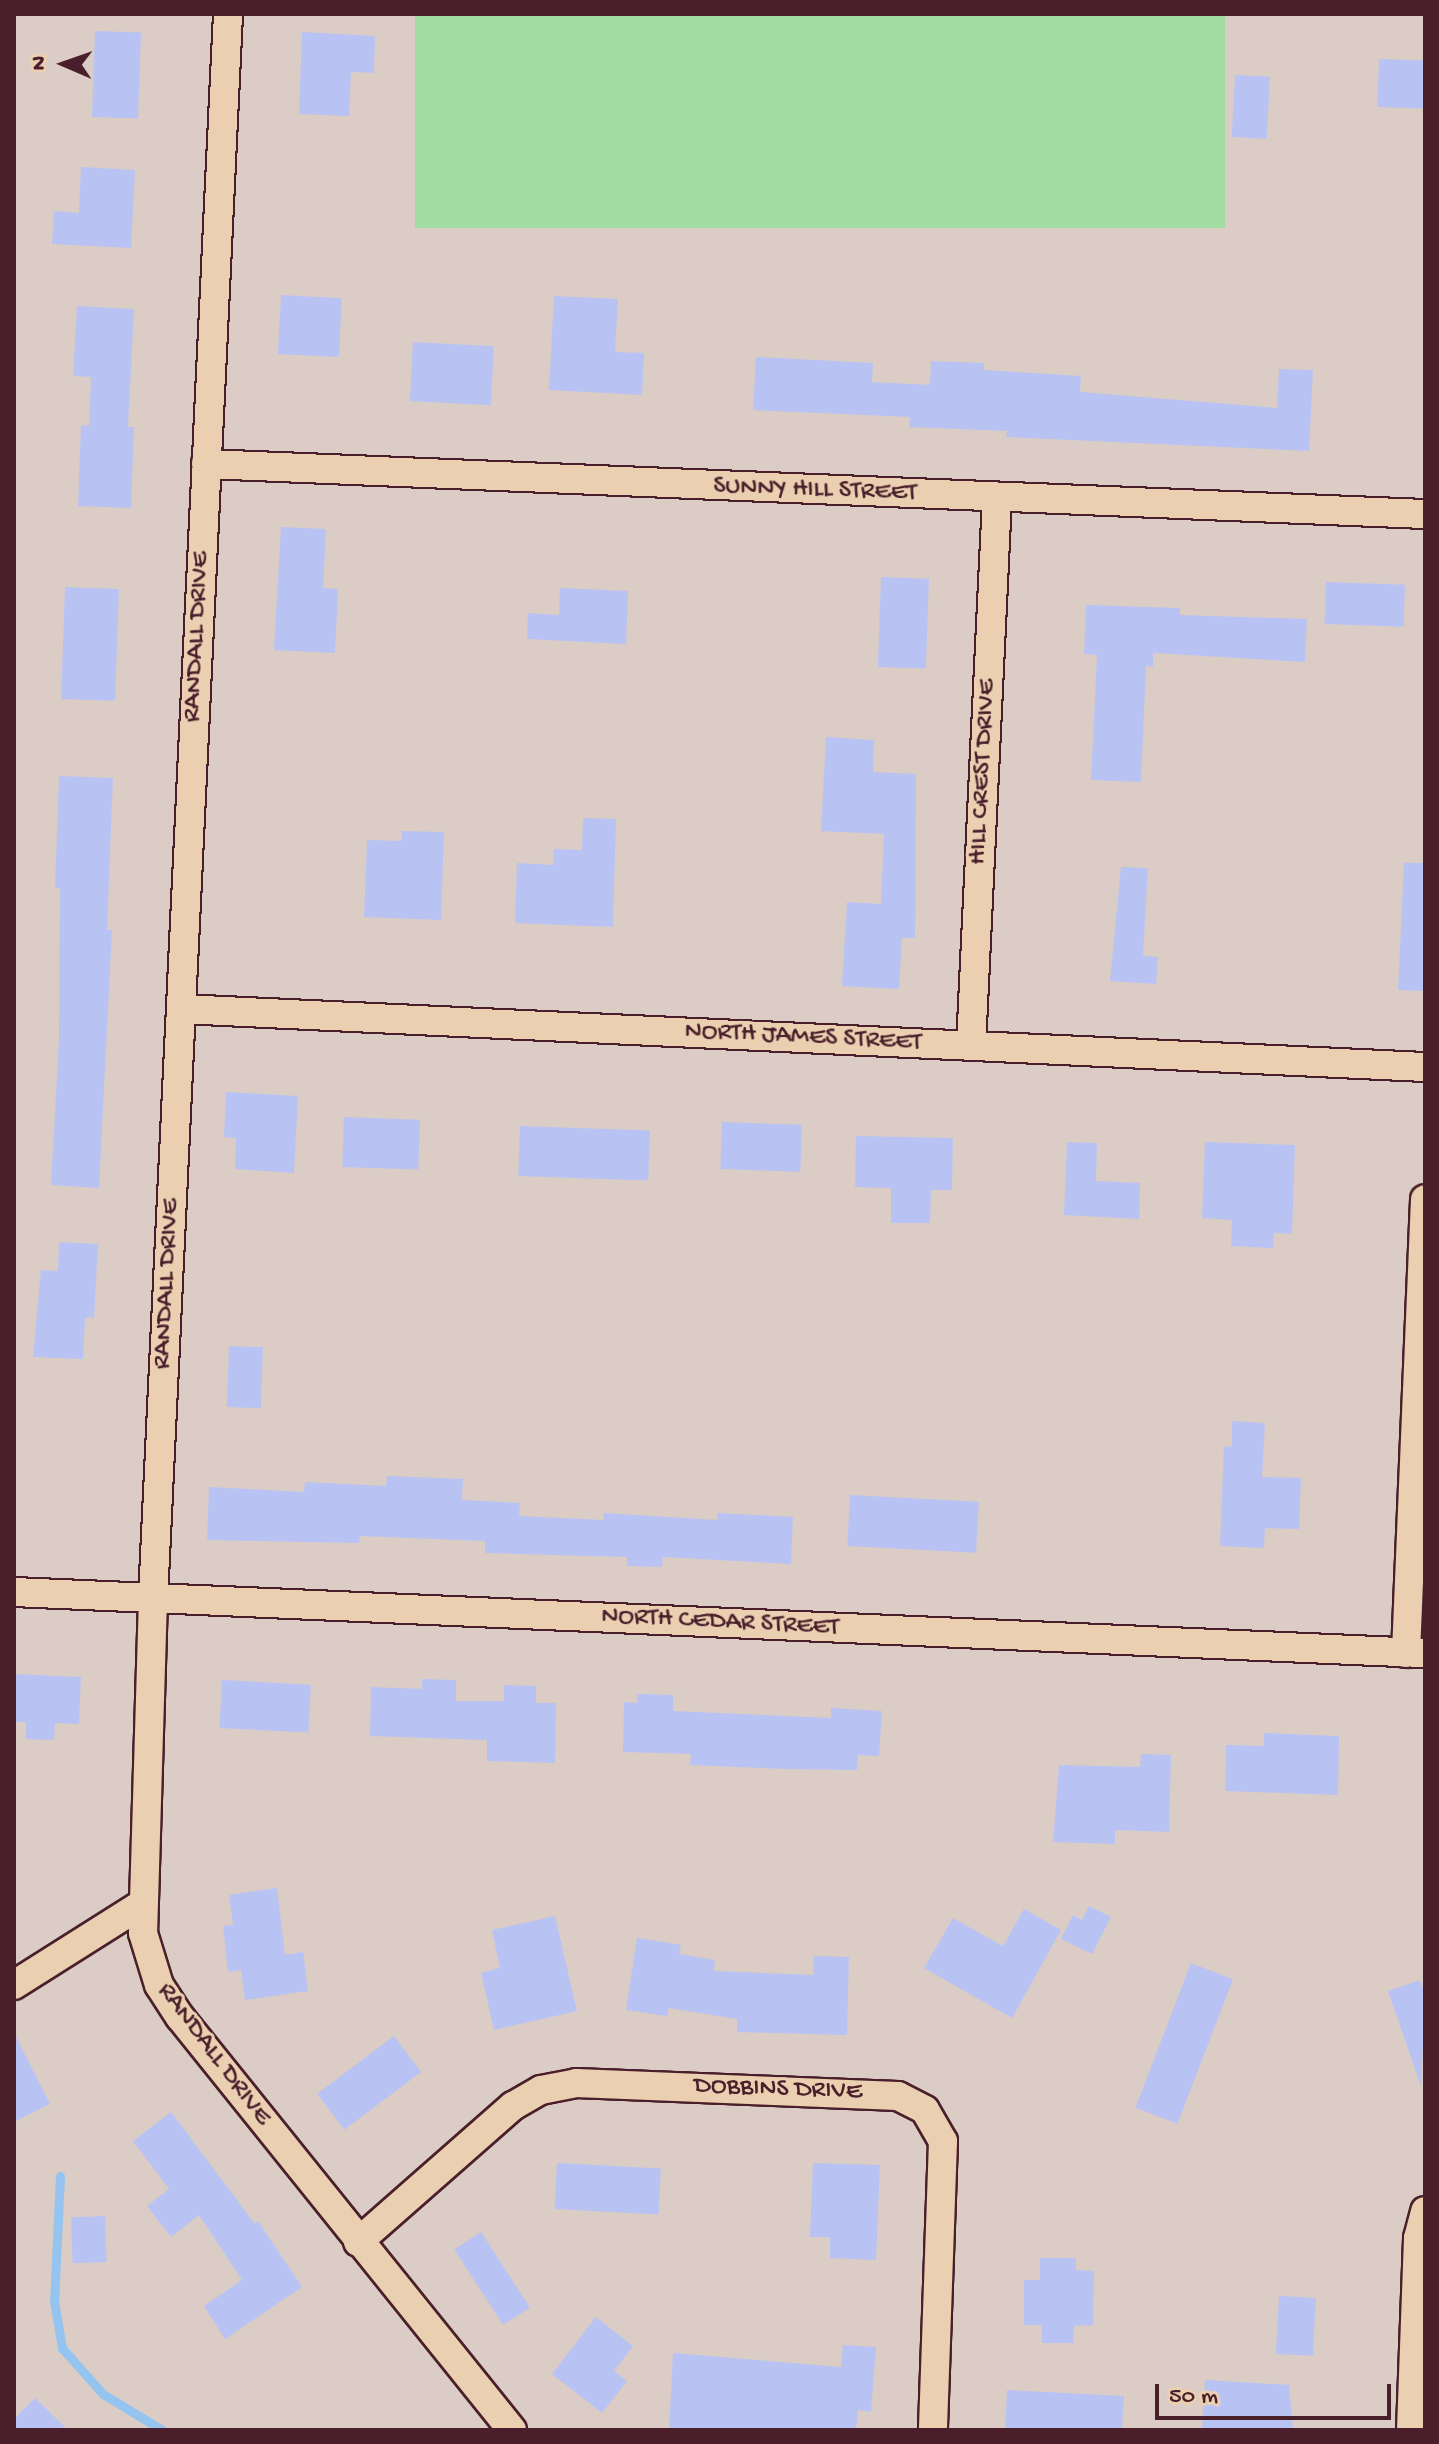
<!DOCTYPE html>
<html>
<head>
<meta charset="utf-8">
<style>
	body { margin:0 }
	#map { position:relative; width:1439px; height:2444px; overflow:hidden; background:#dbccc5; font-family:"Gochi Hand",sans-serif }
	div>[style] { position:absolute }
	.green>* { inset:0; background:#a2dca1; transform-origin:0 0 }
	.stream>* { height:9px; margin:-4.5px; padding:0 4.5px; transform-origin:4.5px; border-radius:4.5px; background:#94c4ef }
	.building>* { inset:0; background:#b8c3f4; transform-origin:0 0 }
	.roads { filter:drop-shadow(2px 0 #4a1f2b) drop-shadow(-2px 0 #4a1f2b) drop-shadow(0 2px #4a1f2b) drop-shadow(0 -2px #4a1f2b) }
	.street>* { height:28px; margin:-14px; padding:0 14px; transform-origin:14px; border-radius:14px; background:#ead0b1 }
	span { translate:-50% -50%; white-space:nowrap; text-align:center; line-height:1.15; -webkit-text-stroke:6px #ead0b1; paint-order:stroke }
	.street-label { font-size:26px; color:#4a1f2b }
	.frame { position:absolute; inset:0; border:16px solid #4a1f2b; pointer-events:none }
	.north { position:absolute; left:24px; top:24px; width:80px; height:80px; -webkit-text-stroke:6px #ead0b1; paint-order:stroke; rotate:272deg; font-size:22px; font-weight:700; line-height:32px; text-align:center; color:#4a1f2b }
	.north::after { content:''; display:block; margin:auto; width:28px; height:36px; background:#4a1f2b; clip-path:polygon(50% 0,100% 100%,50% 72%,0 100%) }
	.scale { position:absolute; left:1155px; top:2384px; width:236px; height:36px; box-sizing:border-box; border:4px solid #4a1f2b; border-top:0; padding-left:10px; font-size:24px; line-height:28px; white-space:nowrap; color:#4a1f2b; -webkit-text-stroke:6px #ead0b1; paint-order:stroke }
</style>
</head>
<body>
<div id="map">
	<div class="green">
		<div style="left:415px;top:14px;width:810px;height:214px"></div>
	</div>
	<div class="stream">
		<div style="left:60px;top:2176px;width:125px;rotate:92.7deg"></div>
		<div style="left:54px;top:2301px;width:48px;rotate:80.3deg"></div>
		<div style="left:62px;top:2348px;width:62px;rotate:48.3deg"></div>
		<div style="left:103px;top:2394px;width:69px;rotate:31.4deg"></div>
	</div>
	<div class="building">
		<div style="left:95px;top:31px;width:46px;height:86px;rotate:2deg"></div>
		<div style="clip-path:polygon(302px 32px,375px 36px,374px 73px,351px 72px,349px 116px,299px 114px)"></div>
		<div style="left:1379px;top:59px;width:46px;height:48px;rotate:2deg"></div>
		<div style="left:1235px;top:75px;width:35px;height:62px;rotate:3deg"></div>
		<div style="clip-path:polygon(81px 167px,135px 170px,131px 248px,52px 244px,54px 211px,79px 213px)"></div>
		<div style="left:281px;top:295px;width:61px;height:59px;rotate:3deg"></div>
		<div style="clip-path:polygon(554px 296px,618px 299px,615px 352px,644px 353px,642px 395px,549px 390px)"></div>
		<div style="clip-path:polygon(77px 306px,134px 309px,128px 427px,134px 427px,131px 508px,78px 506px,81px 425px,89px 426px,91px 377px,73px 376px)"></div>
		<div style="left:413px;top:342px;width:81px;height:59px;rotate:3deg"></div>
		<div style="clip-path:polygon(756px 357px,873px 363px,872px 382px,930px 385px,931px 361px,984px 363px,984px 370px,1081px 376px,1080px 392px,1277px 408px,1279px 369px,1313px 370px,1309px 451px,1006px 437px,1007px 431px,909px 427px,910px 417px,753px 410px)"></div>
		<div style="clip-path:polygon(281px 527px,326px 529px,323px 588px,338px 589px,335px 653px,274px 650px)"></div>
		<div style="left:881px;top:577px;width:48px;height:90px;rotate:2deg"></div>
		<div style="left:1326px;top:582px;width:79px;height:42px;rotate:2deg"></div>
		<div style="left:65px;top:587px;width:54px;height:112px;rotate:2deg"></div>
		<div style="clip-path:polygon(560px 588px,628px 591px,626px 644px,527px 639px,528px 613px,559px 615px)"></div>
		<div style="clip-path:polygon(1086px 605px,1180px 608px,1180px 615px,1307px 619px,1305px 662px,1153px 653px,1153px 667px,1146px 666px,1141px 782px,1091px 780px,1097px 655px,1084px 654px)"></div>
		<div style="clip-path:polygon(826px 737px,874px 740px,873px 772px,916px 774px,915px 938px,902px 938px,899px 989px,842px 986px,847px 902px,881px 904px,884px 834px,821px 831px)"></div>
		<div style="clip-path:polygon(59px 776px,113px 778px,107px 930px,112px 930px,99px 1188px,51px 1185px,59px 1039px,60px 888px,55px 888px)"></div>
		<div style="clip-path:polygon(583px 818px,616px 819px,613px 927px,515px 923px,517px 863px,553px 865px,554px 849px,582px 850px)"></div>
		<div style="clip-path:polygon(402px 831px,444px 832px,441px 920px,364px 917px,367px 840px,402px 841px)"></div>
		<div style="clip-path:polygon(1404px 863px,1425px 863px,1425px 991px,1398px 990px)"></div>
		<div style="clip-path:polygon(1121px 867px,1148px 868px,1143px 956px,1158px 957px,1156px 984px,1110px 981px)"></div>
		<div style="clip-path:polygon(226px 1092px,298px 1096px,294px 1173px,235px 1169px,236px 1138px,224px 1137px)"></div>
		<div style="left:344px;top:1117px;width:76px;height:50px;rotate:2deg"></div>
		<div style="left:722px;top:1122px;width:80px;height:47px;rotate:2deg"></div>
		<div style="left:520px;top:1126px;width:130px;height:50px;rotate:2deg"></div>
		<div style="clip-path:polygon(856px 1136px,953px 1138px,952px 1190px,931px 1190px,930px 1223px,891px 1223px,891px 1188px,855px 1187px)"></div>
		<div style="clip-path:polygon(1067px 1142px,1097px 1143px,1096px 1181px,1140px 1183px,1139px 1219px,1064px 1215px)"></div>
		<div style="clip-path:polygon(1205px 1142px,1295px 1145px,1292px 1234px,1274px 1233px,1273px 1248px,1231px 1246px,1232px 1220px,1202px 1218px)"></div>
		<div style="clip-path:polygon(59px 1242px,98px 1244px,94px 1318px,85px 1317px,83px 1359px,33px 1357px,41px 1270px,58px 1271px)"></div>
		<div style="left:229px;top:1346px;width:34px;height:61px;rotate:2deg"></div>
		<div style="clip-path:polygon(1232px 1421px,1265px 1423px,1262px 1477px,1301px 1478px,1299px 1529px,1265px 1528px,1264px 1548px,1220px 1546px,1224px 1446px,1232px 1447px)"></div>
		<div style="clip-path:polygon(387px 1476px,463px 1479px,462px 1500px,520px 1503px,519px 1516px,603px 1520px,604px 1513px,717px 1520px,717px 1513px,793px 1517px,791px 1564px,663px 1557px,662px 1567px,627px 1566px,627px 1557px,485px 1553px,485px 1541px,360px 1536px,359px 1543px,207px 1540px,209px 1487px,304px 1492px,305px 1482px,386px 1486px)"></div>
		<div style="left:850px;top:1495px;width:129px;height:51px;rotate:3deg"></div>
		<div style="clip-path:polygon(14px 1674px,81px 1677px,79px 1724px,55px 1723px,54px 1740px,26px 1739px,26px 1722px,14px 1722px)"></div>
		<div style="clip-path:polygon(422px 1679px,456px 1680px,456px 1701px,504px 1701px,504px 1685px,536px 1686px,536px 1703px,556px 1703px,555px 1763px,487px 1761px,487px 1740px,370px 1736px,371px 1687px,422px 1689px)"></div>
		<div style="left:222px;top:1680px;width:89px;height:48px;rotate:3deg"></div>
		<div style="clip-path:polygon(637px 1694px,673px 1695px,673px 1711px,831px 1718px,831px 1708px,882px 1711px,879px 1756px,858px 1755px,857px 1770px,788px 1769px,690px 1765px,691px 1754px,623px 1752px,624px 1702px,637px 1703px)"></div>
		<div style="clip-path:polygon(1264px 1733px,1339px 1736px,1338px 1795px,1225px 1791px,1226px 1745px,1264px 1746px)"></div>
		<div style="clip-path:polygon(1141px 1754px,1171px 1755px,1169px 1832px,1115px 1830px,1115px 1844px,1053px 1842px,1059px 1765px,1140px 1767px)"></div>
		<div style="clip-path:polygon(277px 1888px,285px 1955px,303px 1952px,308px 1991px,245px 2000px,241px 1970px,228px 1972px,223px 1926px,233px 1925px,229px 1895px)"></div>
		<div style="clip-path:polygon(1089px 1906px,1111px 1917px,1092px 1954px,1061px 1939px,1073px 1915px,1082px 1920px)"></div>
		<div style="clip-path:polygon(1024px 1909px,1061px 1930px,1012px 2018px,924px 1968px,953px 1918px,1003px 1946px)"></div>
		<div style="clip-path:polygon(555px 1916px,577px 2011px,494px 2030px,481px 1973px,500px 1968px,492px 1930px)"></div>
		<div style="clip-path:polygon(637px 1938px,681px 1945px,679px 1954px,715px 1960px,714px 1971px,813px 1975px,814px 1956px,849px 1957px,847px 2035px,737px 2032px,737px 2019px,669px 2008px,667px 2016px,626px 2010px)"></div>
		<div style="left:1191px;top:1963px;width:45px;height:155px;rotate:21deg"></div>
		<div style="clip-path:polygon(1420px 1980px,1425px 1996px,1421px 2086px,1388px 1991px)"></div>
		<div style="clip-path:polygon(14px 2033px,50px 2104px,14px 2122px)"></div>
		<div style="left:394px;top:2036px;width:45px;height:96px;rotate:53deg"></div>
		<div style="clip-path:polygon(171px 2112px,255px 2224px,258px 2221px,302px 2287px,225px 2339px,204px 2306px,242px 2280px,199px 2215px,171px 2237px,147px 2206px,169px 2189px,133px 2141px)"></div>
		<div style="left:557px;top:2163px;width:104px;height:46px;rotate:3deg"></div>
		<div style="clip-path:polygon(813px 2163px,880px 2165px,876px 2260px,830px 2258px,830px 2237px,810px 2237px)"></div>
		<div style="left:105px;top:2216px;width:46px;height:34px;rotate:88deg"></div>
		<div style="left:481px;top:2232px;width:90px;height:32px;rotate:57deg"></div>
		<div style="clip-path:polygon(1040px 2258px,1076px 2258px,1076px 2270px,1094px 2271px,1093px 2325px,1074px 2326px,1073px 2343px,1042px 2343px,1042px 2325px,1024px 2325px,1024px 2280px,1040px 2280px)"></div>
		<div style="left:1279px;top:2296px;width:37px;height:58px;rotate:3deg"></div>
		<div style="clip-path:polygon(596px 2317px,633px 2346px,614px 2371px,627px 2381px,602px 2413px,552px 2374px)"></div>
		<div style="clip-path:polygon(843px 2345px,876px 2347px,871px 2412px,858px 2410px,856px 2430px,669px 2430px,673px 2353px,841px 2367px)"></div>
		<div style="clip-path:polygon(1205px 2380px,1289px 2385px,1293px 2430px,1202px 2430px)"></div>
		<div style="clip-path:polygon(1007px 2390px,1124px 2396px,1122px 2430px,1005px 2430px)"></div>
		<div style="clip-path:polygon(35px 2398px,68px 2430px,14px 2430px,14px 2419px)"></div>
	</div>
	<div class="roads">
		<div class="street">
			<div style="left:228px;top:14px;width:1586px;rotate:92.71deg"></div>
			<div style="left:153px;top:1598px;width:335px;rotate:91.7deg"></div>
			<div style="left:143px;top:1933px;width:54px;rotate:72.9deg"></div>
			<div style="left:159px;top:1985px;width:38px;rotate:57deg"></div>
			<div style="left:180px;top:2017px;width:530px;rotate:51.21deg"></div>
			<div style="left:206px;top:464px;width:1220px;rotate:2.35deg"></div>
			<div style="left:181px;top:1009px;width:1245px;rotate:2.67deg"></div>
			<div style="left:971px;top:1046px;width:548px;rotate:-87.28deg"></div>
			<div style="left:14px;top:1592px;width:1412px;rotate:2.48deg"></div>
			<div style="left:1406px;top:1653px;width:454px;rotate:-87.6deg"></div>
			<div style="left:14px;top:1985px;width:151px;rotate:-32.3deg"></div>
			<div style="left:358px;top:2242px;width:206px;rotate:-41.3deg"></div>
			<div style="left:513px;top:2106px;width:32px;rotate:-30deg"></div>
			<div style="left:541px;top:2090px;width:36px;rotate:-11deg"></div>
			<div style="left:576px;top:2083px;width:322px;rotate:2.3deg"></div>
			<div style="left:898px;top:2096px;width:30px;rotate:27deg"></div>
			<div style="left:925px;top:2110px;width:36px;rotate:60deg"></div>
			<div style="left:943px;top:2141px;width:289px;rotate:92deg"></div>
			<div style="left:1411px;top:2430px;width:192px;rotate:-87.9deg"></div>
			<div style="left:1418px;top:2238px;width:28px;rotate:-75deg"></div>
		</div>
	</div>
	<div class="street-label">
		<span style="left:815px;top:491px;rotate:2deg">SUNNY HILL STREET</span>
		<span style="left:198px;top:637px;rotate:-87deg">RANDALL DRIVE</span>
		<span style="left:984px;top:772px;rotate:-87deg">HILL CREST DRIVE</span>
		<span style="left:803px;top:1038px;rotate:3deg">NORTH JAMES STREET</span>
		<span style="left:168px;top:1284px;rotate:-87deg">RANDALL DRIVE</span>
		<span style="left:720px;top:1623px;rotate:3deg">NORTH CEDAR STREET</span>
		<span style="left:213px;top:2055px;rotate:53deg">RANDALL DRIVE</span>
		<span style="left:778px;top:2090px;rotate:2deg">DOBBINS DRIVE</span>
	</div>
	<div class="frame"></div>
	<div class="north">N</div>
	<div class="scale">50 m</div>
</div>
</body>
</html>
